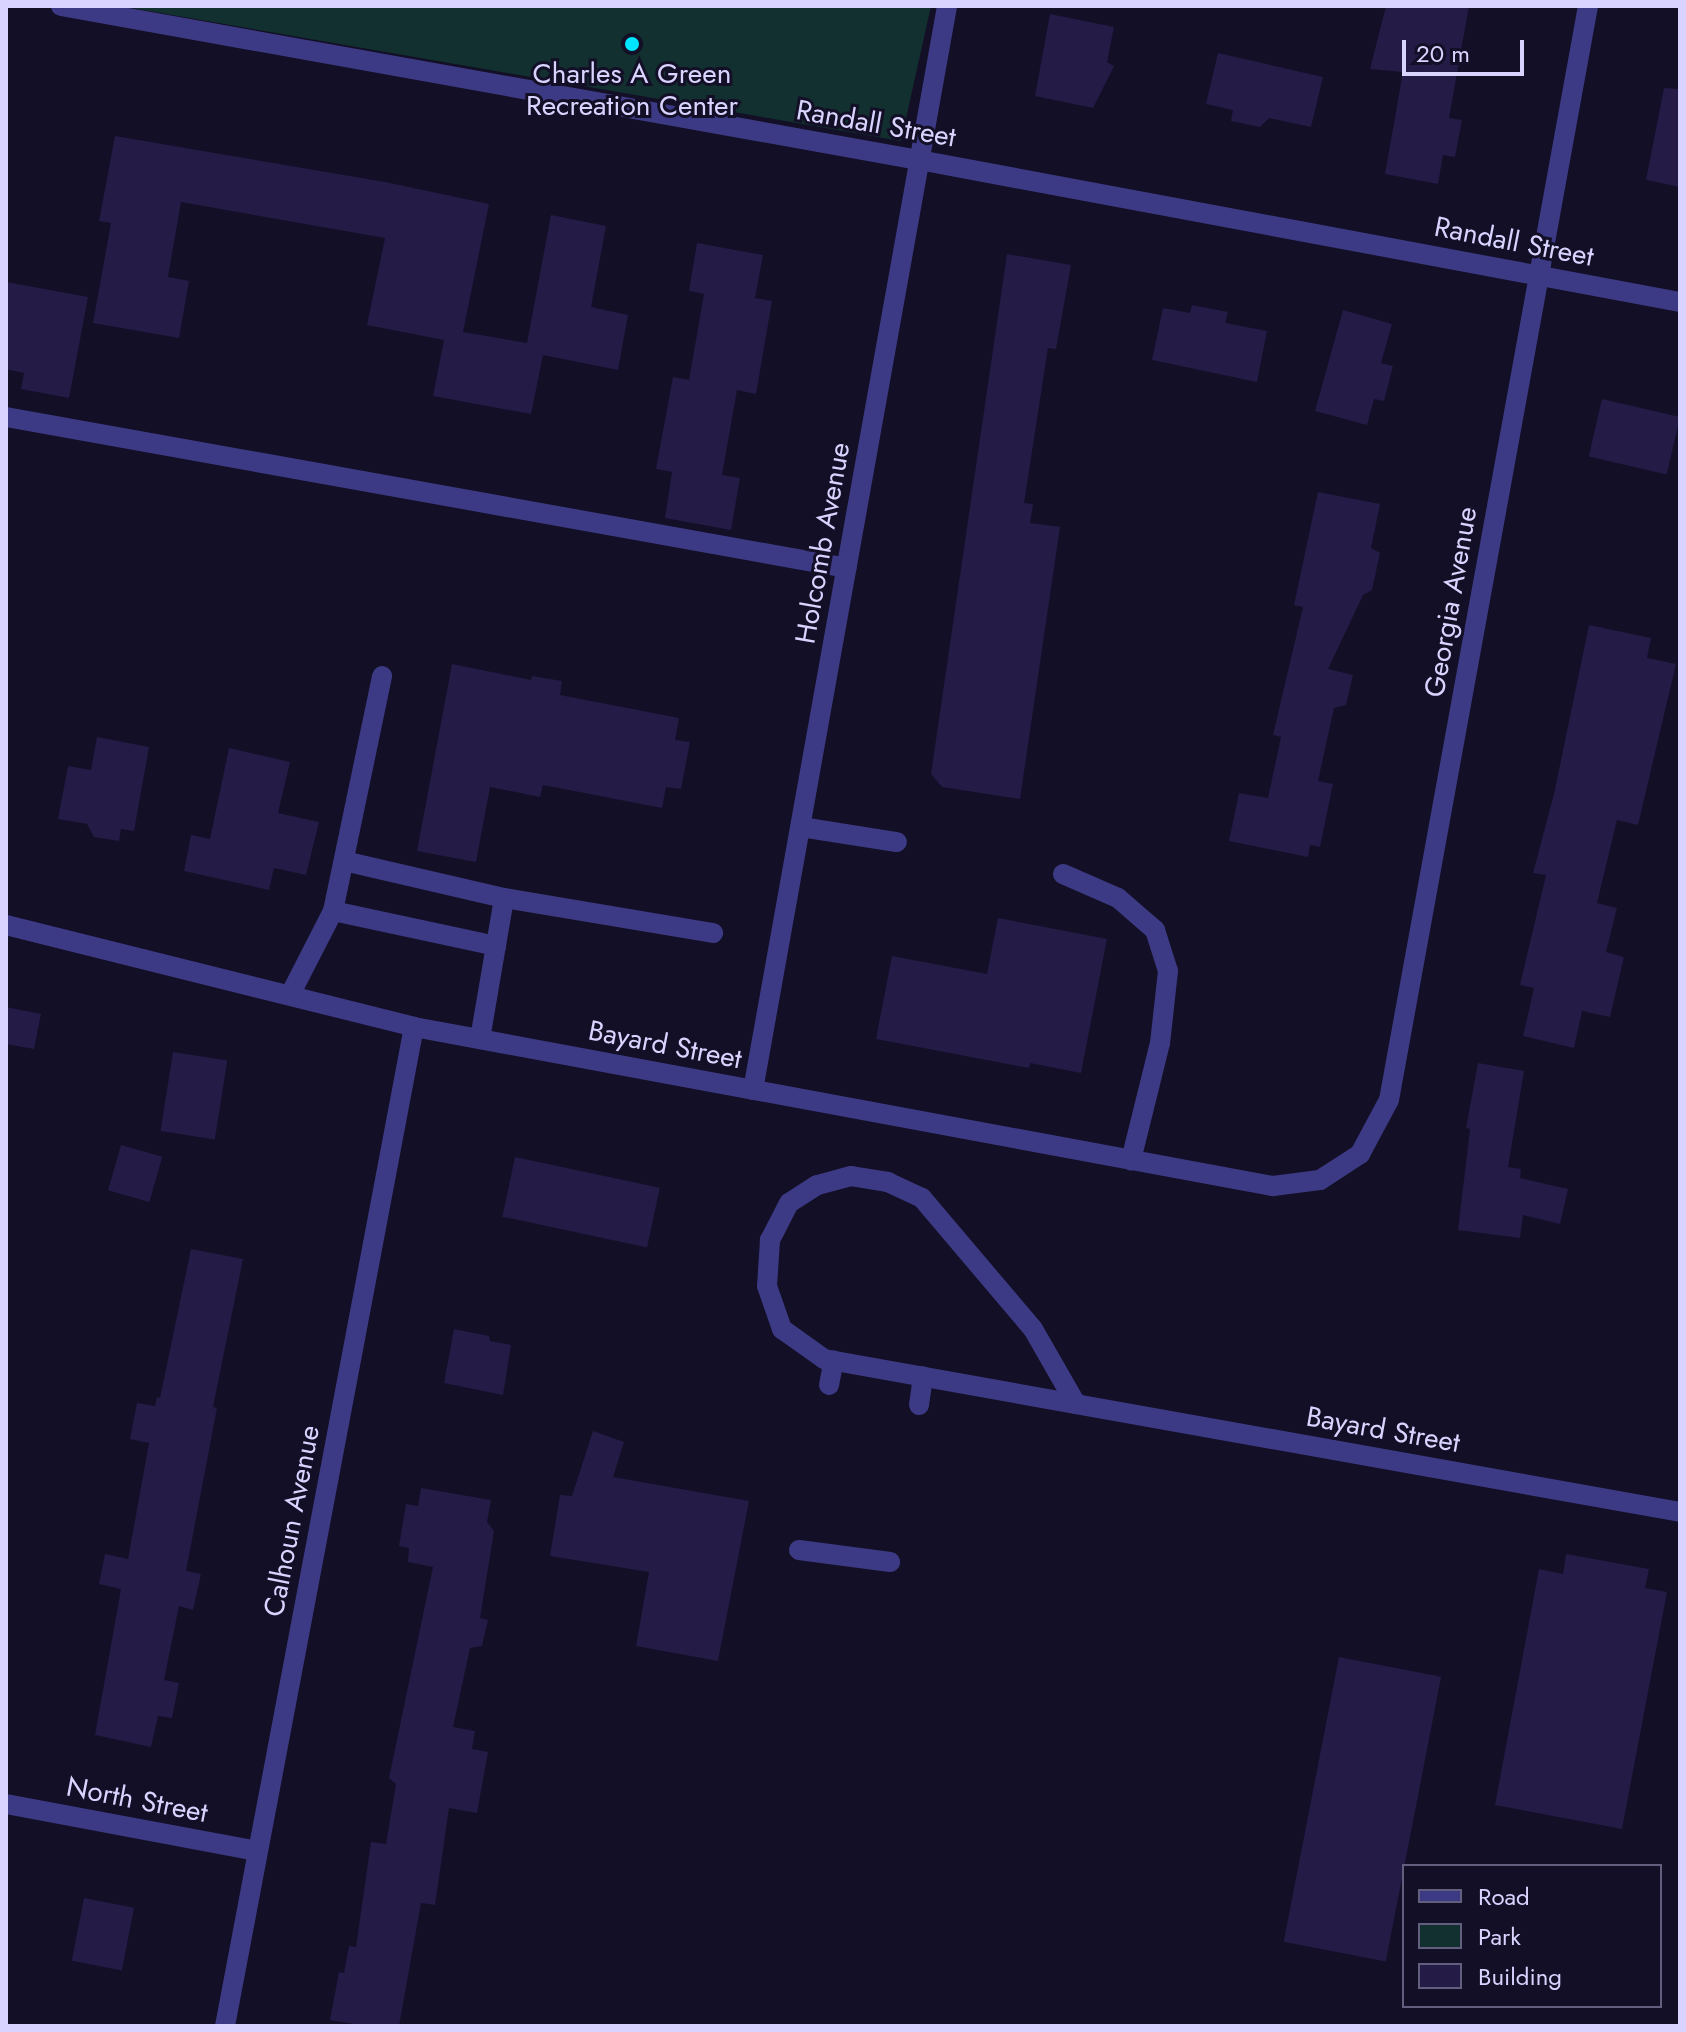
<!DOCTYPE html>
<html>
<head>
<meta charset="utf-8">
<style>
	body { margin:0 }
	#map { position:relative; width:1686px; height:2032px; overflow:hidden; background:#130f26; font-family:Jost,sans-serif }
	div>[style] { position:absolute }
	.green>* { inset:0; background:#12302f }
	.building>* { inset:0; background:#241b47; transform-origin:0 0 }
	.service>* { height:20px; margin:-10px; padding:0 10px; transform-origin:10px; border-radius:10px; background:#3d3a85 }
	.minor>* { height:20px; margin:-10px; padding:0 10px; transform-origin:10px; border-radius:10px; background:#3d3a85 }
	.dots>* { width:22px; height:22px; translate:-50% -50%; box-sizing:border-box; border:4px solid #130f26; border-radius:50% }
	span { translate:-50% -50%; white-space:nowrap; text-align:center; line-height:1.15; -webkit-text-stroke:6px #130f26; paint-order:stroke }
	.poi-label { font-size:28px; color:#d9d4ff }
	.street-label { font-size:28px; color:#d9d4ff }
	.frame { position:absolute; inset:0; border:8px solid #d9d4ff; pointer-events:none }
	.legend { position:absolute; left:1402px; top:1864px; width:260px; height:144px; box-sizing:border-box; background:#130f26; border:2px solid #625e7d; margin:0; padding:10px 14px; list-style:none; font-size:24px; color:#d9d4ff }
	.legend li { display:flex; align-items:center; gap:16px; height:40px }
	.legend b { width:40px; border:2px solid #625e7d }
	.scale { position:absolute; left:1402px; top:40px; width:122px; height:36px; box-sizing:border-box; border:4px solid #d9d4ff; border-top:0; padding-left:10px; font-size:24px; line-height:28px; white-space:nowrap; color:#d9d4ff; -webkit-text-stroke:6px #130f26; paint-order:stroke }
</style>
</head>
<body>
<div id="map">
	<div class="green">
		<div style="clip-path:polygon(120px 6px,931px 6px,901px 141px)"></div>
	</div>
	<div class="building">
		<div style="clip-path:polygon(1386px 6px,1469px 6px,1449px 118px,1462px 120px,1455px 157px,1443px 155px,1438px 184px,1385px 174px,1403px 72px,1370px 69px)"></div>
		<div style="clip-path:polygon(1050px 14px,1114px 27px,1107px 62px,1114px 66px,1093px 108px,1035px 96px)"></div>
		<div style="clip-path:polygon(1218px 53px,1323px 77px,1311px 127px,1269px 118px,1260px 127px,1231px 121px,1233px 110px,1206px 104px)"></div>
		<div style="clip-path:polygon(1664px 88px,1680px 89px,1680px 187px,1646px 180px)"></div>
		<div style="clip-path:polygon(115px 136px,385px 182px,489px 204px,463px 332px,527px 343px,551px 215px,606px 226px,591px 307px,628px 315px,618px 370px,543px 355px,531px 414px,433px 396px,444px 340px,367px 325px,385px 238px,181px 202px,168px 277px,189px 281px,179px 338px,93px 323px,111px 223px,99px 221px)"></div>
		<div style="clip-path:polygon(697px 243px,763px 255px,755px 298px,772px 301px,756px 394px,737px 390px,722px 475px,740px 478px,731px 530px,665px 518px,672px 472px,656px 469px,673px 377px,689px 380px,704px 294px,689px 291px)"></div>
		<div style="clip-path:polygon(1007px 254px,1071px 265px,1056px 349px,1048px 348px,1024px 503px,1033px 504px,1030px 523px,1060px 527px,1020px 799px,942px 787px,931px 774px)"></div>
		<div style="clip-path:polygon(6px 282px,88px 297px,69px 398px,21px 389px,24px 373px,6px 369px)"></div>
		<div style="clip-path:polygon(1192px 305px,1228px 312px,1225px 323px,1267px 331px,1257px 382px,1152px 360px,1163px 308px,1190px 313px)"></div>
		<div style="clip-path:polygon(1343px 310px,1392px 324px,1381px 363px,1393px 366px,1384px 401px,1374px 399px,1367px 425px,1315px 411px)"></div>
		<div style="left:1602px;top:399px;width:80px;height:59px;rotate:13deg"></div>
		<div style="clip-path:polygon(1318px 492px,1380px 504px,1371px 548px,1380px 553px,1372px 590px,1363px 595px,1328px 669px,1353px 675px,1346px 705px,1334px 708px,1318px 781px,1333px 784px,1320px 847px,1310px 845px,1308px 857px,1229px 841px,1239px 793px,1268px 798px,1281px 737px,1273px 735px,1303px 607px,1294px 605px)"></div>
		<div style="clip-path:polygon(1589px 625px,1651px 638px,1647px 658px,1676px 664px,1638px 825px,1617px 820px,1597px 903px,1617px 908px,1606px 952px,1624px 957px,1610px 1017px,1582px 1011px,1574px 1048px,1523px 1036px,1534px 988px,1520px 985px,1546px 875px,1533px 873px,1554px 794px)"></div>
		<div style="clip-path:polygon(452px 664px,531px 680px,532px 676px,562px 681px,560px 695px,679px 718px,675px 740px,690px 742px,681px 789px,666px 787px,662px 808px,543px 785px,540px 797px,490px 787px,476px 862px,417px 851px)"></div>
		<div style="clip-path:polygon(97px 737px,149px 747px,134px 831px,121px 829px,119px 841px,94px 837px,87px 824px,58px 819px,68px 766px,91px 770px)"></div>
		<div style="clip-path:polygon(229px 748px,290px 762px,278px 813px,319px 822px,306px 875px,274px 868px,269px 890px,184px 871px,191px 835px,210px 839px)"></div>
		<div style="clip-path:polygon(998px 918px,1107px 939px,1081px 1073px,1030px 1063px,1029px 1068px,876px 1039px,892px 956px,987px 974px)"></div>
		<div style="clip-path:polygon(6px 1007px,41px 1014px,34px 1049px,6px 1044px)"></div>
		<div style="left:173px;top:1052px;width:55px;height:80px;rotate:9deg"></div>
		<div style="clip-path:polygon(1478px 1063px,1524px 1071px,1508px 1167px,1521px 1169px,1520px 1178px,1568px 1189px,1560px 1224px,1523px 1215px,1520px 1238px,1458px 1230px,1470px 1129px,1466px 1128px)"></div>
		<div style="left:121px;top:1145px;width:43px;height:47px;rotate:16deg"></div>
		<div style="left:515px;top:1157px;width:148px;height:61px;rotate:12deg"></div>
		<div style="clip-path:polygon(191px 1249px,243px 1259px,213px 1407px,217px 1408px,186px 1571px,201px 1574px,193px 1610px,179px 1606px,164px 1680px,179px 1683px,172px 1718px,158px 1716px,151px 1747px,95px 1735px,121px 1589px,99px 1584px,105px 1554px,128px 1559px,149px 1443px,130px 1439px,137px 1403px,155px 1406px,157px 1397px,160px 1398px)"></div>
		<div style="clip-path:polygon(454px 1329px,489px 1336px,490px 1341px,511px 1345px,503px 1395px,444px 1383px)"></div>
		<div style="clip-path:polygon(593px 1431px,624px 1442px,613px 1477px,749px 1501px,718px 1661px,636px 1646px,649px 1572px,550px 1556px,560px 1495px,572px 1496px)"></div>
		<div style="clip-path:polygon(421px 1488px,491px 1500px,487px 1522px,494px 1531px,480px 1618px,488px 1620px,482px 1646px,470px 1648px,453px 1727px,475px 1731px,472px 1749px,488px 1752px,477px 1813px,449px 1808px,435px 1905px,421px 1903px,399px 2026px,366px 2026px,330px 2020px,339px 1972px,344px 1973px,349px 1946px,356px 1947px,371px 1842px,386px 1844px,396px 1784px,389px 1778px,433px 1567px,408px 1562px,409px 1548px,399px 1546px,406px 1504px,418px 1506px)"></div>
		<div style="clip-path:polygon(1566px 1554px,1649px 1569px,1645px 1588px,1667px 1592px,1622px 1829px,1495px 1805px,1539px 1569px,1563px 1574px)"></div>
		<div style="left:1339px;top:1657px;width:104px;height:290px;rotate:11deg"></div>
		<div style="left:84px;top:1898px;width:51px;height:64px;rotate:11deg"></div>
	</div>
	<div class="service">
		<div style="left:801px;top:827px;width:97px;rotate:8.9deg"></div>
		<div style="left:344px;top:861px;width:164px;rotate:13deg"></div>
		<div style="left:504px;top:898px;width:212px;rotate:9.5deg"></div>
		<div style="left:1063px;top:874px;width:60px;rotate:23.6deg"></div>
		<div style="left:1118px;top:898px;width:49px;rotate:40.9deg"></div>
		<div style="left:1155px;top:930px;width:43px;rotate:72.4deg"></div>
		<div style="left:1168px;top:971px;width:72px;rotate:96.3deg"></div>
		<div style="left:1160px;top:1043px;width:121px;rotate:103.9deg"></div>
		<div style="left:333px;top:911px;width:167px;rotate:12.1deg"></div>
		<div style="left:290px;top:995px;width:94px;rotate:-62.9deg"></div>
		<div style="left:333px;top:911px;width:240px;rotate:-78.2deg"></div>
		<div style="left:480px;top:1039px;width:143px;rotate:-80.3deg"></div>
		<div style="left:829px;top:1385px;width:25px;rotate:-79deg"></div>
		<div style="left:919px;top:1405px;width:29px;rotate:-82deg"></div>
		<div style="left:799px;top:1550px;width:92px;rotate:7.5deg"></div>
	</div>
	<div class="minor">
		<div style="left:61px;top:6px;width:872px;rotate:10.18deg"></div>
		<div style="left:919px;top:160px;width:774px;rotate:10.57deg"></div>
		<div style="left:6px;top:417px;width:854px;rotate:10.18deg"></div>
		<div style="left:6px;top:925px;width:421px;rotate:14deg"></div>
		<div style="left:414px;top:1027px;width:874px;rotate:10.49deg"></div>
		<div style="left:1273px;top:1186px;width:47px;rotate:-7.3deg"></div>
		<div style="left:1320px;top:1180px;width:48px;rotate:-33deg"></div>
		<div style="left:1360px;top:1154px;width:61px;rotate:-61.8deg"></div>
		<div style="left:1389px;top:1100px;width:1112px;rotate:-79.69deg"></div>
		<div style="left:753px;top:1090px;width:1101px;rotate:-79.85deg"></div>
		<div style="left:1076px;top:1404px;width:86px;rotate:-119.8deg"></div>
		<div style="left:1033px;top:1329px;width:172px;rotate:-130.3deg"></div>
		<div style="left:922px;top:1198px;width:38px;rotate:-155deg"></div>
		<div style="left:888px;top:1182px;width:37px;rotate:-171deg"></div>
		<div style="left:851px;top:1176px;width:35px;rotate:165deg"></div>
		<div style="left:817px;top:1185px;width:33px;rotate:147deg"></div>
		<div style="left:789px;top:1203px;width:42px;rotate:117.2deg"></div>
		<div style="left:770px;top:1240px;width:46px;rotate:93.7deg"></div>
		<div style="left:767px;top:1286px;width:46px;rotate:70.8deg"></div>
		<div style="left:782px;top:1329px;width:52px;rotate:35.5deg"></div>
		<div style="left:824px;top:1359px;width:870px;rotate:10.13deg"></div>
		<div style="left:6px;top:1804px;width:256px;rotate:10.6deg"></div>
		<div style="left:225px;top:2026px;width:1017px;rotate:-79.29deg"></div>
	</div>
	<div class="dots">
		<div style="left:632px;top:44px;background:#00e5ff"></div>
	</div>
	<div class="poi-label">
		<span style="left:632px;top:90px">Charles A Green<br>Recreation Center</span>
	</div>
	<div class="street-label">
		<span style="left:876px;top:124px;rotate:10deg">Randall Street</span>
		<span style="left:1514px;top:242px;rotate:11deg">Randall Street</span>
		<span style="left:823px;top:543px;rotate:-80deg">Holcomb Avenue</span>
		<span style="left:1451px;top:602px;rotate:-80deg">Georgia Avenue</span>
		<span style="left:665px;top:1045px;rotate:11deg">Bayard Street</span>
		<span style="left:1383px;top:1430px;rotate:10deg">Bayard Street</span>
		<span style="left:292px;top:1521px;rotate:-79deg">Calhoun Avenue</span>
		<span style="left:137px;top:1800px;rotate:11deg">North Street</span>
	</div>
	<div class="frame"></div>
	<ul class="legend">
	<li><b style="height:10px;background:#3d3a85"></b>Road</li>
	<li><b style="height:22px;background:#12302f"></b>Park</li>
	<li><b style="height:22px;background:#241b47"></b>Building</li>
	</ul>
	<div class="scale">20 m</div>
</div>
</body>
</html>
